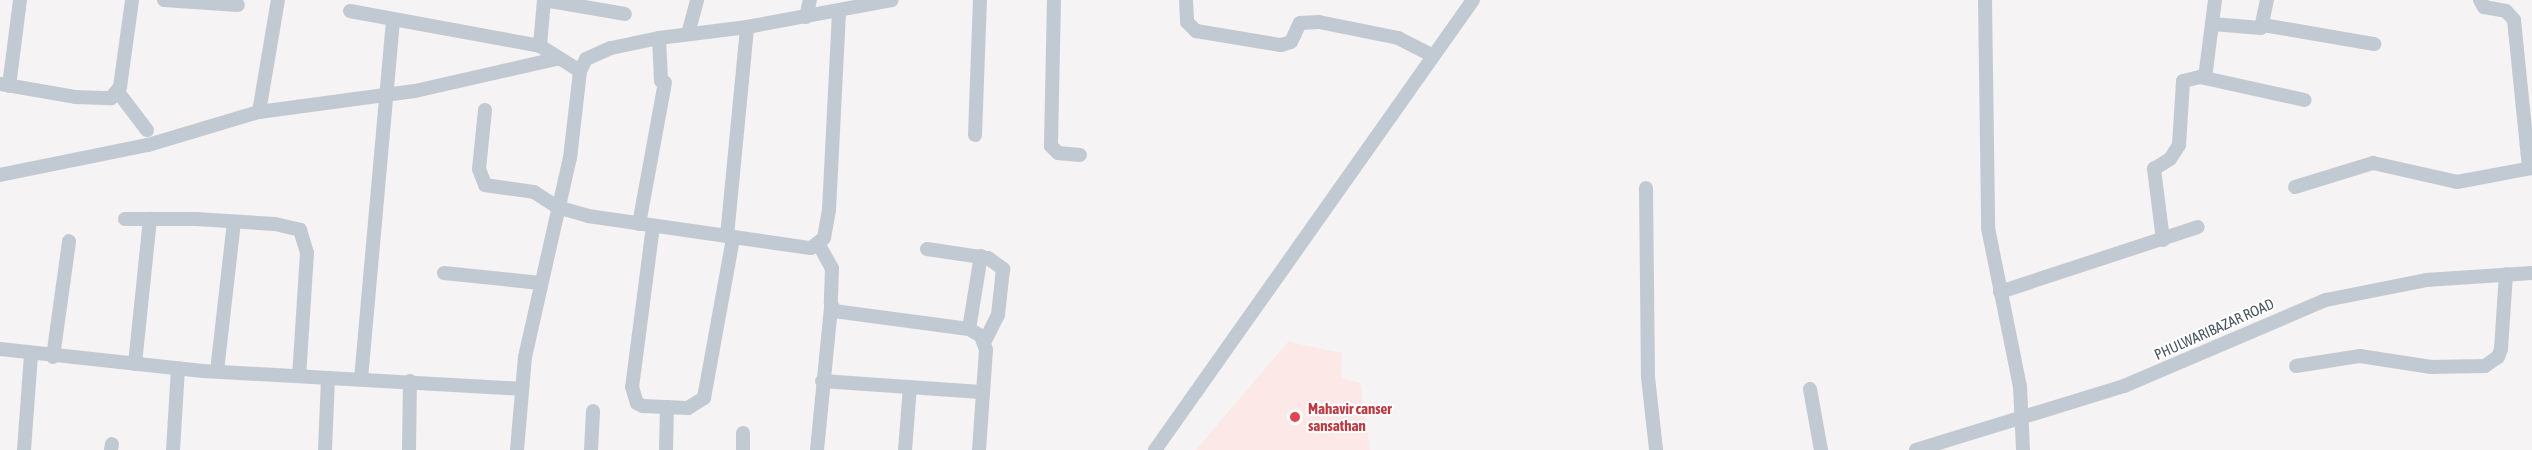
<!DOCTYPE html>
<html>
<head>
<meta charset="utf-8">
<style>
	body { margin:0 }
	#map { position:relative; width:2532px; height:450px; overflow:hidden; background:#f5f3f3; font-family:"Asap Condensed",sans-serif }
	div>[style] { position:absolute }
	.medical>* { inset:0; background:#fce8e6 }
	.minor>* { height:14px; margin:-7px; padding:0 7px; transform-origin:7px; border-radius:7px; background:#c1cad2 }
	.dots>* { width:16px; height:16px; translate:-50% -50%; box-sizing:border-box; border:3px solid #fff; border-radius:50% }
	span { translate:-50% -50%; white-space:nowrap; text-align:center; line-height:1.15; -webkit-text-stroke:4.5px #fff; paint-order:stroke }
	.street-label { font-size:15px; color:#4a5661 }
	.health-label { font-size:15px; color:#be3a42; font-weight:700 }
	.left { translate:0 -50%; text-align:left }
</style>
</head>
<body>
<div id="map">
	<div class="medical">
		<div style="clip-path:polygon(1288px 342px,1342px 353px,1341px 378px,1360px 383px,1370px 450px,1196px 450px)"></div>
	</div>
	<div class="minor">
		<div style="left:164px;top:0;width:74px;rotate:3.9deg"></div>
		<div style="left:544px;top:0;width:46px;rotate:95deg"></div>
		<div style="left:540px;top:46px;width:47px;rotate:32deg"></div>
		<div style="left:544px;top:0;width:82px;rotate:9.8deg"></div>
		<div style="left:1054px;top:0;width:146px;rotate:91.2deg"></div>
		<div style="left:1051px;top:146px;width:10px;rotate:45deg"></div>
		<div style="left:1058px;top:153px;width:22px;rotate:5deg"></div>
		<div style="left:1186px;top:0;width:22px;rotate:87deg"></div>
		<div style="left:1187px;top:22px;width:13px;rotate:45deg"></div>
		<div style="left:1196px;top:31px;width:86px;rotate:9.4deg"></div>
		<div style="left:1281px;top:45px;width:10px;rotate:-17deg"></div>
		<div style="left:1291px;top:42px;width:21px;rotate:-65deg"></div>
		<div style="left:1300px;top:23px;width:19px;rotate:-3deg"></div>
		<div style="left:1319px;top:22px;width:81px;rotate:11.4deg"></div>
		<div style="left:1398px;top:38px;width:38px;rotate:27deg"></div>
		<div style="left:1985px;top:0;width:228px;rotate:89.2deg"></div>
		<div style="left:1988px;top:228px;width:161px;rotate:78.6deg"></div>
		<div style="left:2020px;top:386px;width:64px;rotate:87.3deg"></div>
		<div style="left:2480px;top:0;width:8px;rotate:60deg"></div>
		<div style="left:2484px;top:7px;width:22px;rotate:10deg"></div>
		<div style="left:2506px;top:11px;width:12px;rotate:48deg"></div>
		<div style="left:2514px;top:20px;width:149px;rotate:84.2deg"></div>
		<div style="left:350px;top:11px;width:193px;rotate:10.4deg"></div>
		<div style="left:806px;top:17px;width:17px;rotate:-77deg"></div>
		<div style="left:2212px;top:24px;width:49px;rotate:4.7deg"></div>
		<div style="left:2261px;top:28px;width:29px;rotate:-78deg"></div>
		<div style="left:2263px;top:25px;width:113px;rotate:9.7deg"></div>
		<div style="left:688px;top:34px;width:35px;rotate:-75deg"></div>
		<div style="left:659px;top:38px;width:43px;rotate:87.3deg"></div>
		<div style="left:2205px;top:78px;width:79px;rotate:-82.7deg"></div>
		<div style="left:0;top:84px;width:76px;rotate:9.8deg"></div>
		<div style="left:75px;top:97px;width:36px;rotate:2deg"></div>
		<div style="left:111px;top:98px;width:14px;rotate:-51deg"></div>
		<div style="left:120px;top:87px;width:88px;rotate:-82.1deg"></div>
		<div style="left:9px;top:86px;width:87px;rotate:-82.7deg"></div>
		<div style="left:118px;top:92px;width:48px;rotate:52.7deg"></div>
		<div style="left:485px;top:110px;width:59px;rotate:95.8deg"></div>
		<div style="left:479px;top:169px;width:17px;rotate:69deg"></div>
		<div style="left:485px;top:185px;width:49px;rotate:8.1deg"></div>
		<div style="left:534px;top:192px;width:27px;rotate:33deg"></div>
		<div style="left:557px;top:207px;width:32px;rotate:16deg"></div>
		<div style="left:588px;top:216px;width:225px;rotate:8.2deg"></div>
		<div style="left:811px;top:248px;width:16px;rotate:-38deg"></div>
		<div style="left:824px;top:238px;width:28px;rotate:-80deg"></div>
		<div style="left:829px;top:210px;width:200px;rotate:-87.1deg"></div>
		<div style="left:259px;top:112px;width:114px;rotate:-80.4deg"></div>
		<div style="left:975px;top:135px;width:135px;rotate:-87.9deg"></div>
		<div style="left:0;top:175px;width:151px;rotate:-11.5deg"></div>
		<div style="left:148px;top:145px;width:116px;rotate:-16.6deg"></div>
		<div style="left:259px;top:112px;width:157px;rotate:-7.7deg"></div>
		<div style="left:415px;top:91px;width:145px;rotate:-12.8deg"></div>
		<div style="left:2295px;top:187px;width:82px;rotate:-17.1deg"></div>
		<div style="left:2373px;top:163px;width:86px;rotate:12.7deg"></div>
		<div style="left:2457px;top:182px;width:76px;rotate:-10.6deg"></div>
		<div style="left:1646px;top:188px;width:189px;rotate:89.4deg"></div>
		<div style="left:1648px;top:377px;width:73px;rotate:83.7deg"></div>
		<div style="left:125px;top:219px;width:71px"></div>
		<div style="left:196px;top:219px;width:79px;rotate:3.6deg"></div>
		<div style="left:275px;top:224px;width:26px;rotate:13deg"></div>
		<div style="left:300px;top:230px;width:24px;rotate:73deg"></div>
		<div style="left:307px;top:253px;width:123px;rotate:93.7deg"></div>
		<div style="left:639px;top:224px;width:144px;rotate:-79.6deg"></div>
		<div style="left:653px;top:226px;width:162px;rotate:97.4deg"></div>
		<div style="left:632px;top:387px;width:17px;rotate:73deg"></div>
		<div style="left:637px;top:403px;width:7px;rotate:27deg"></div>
		<div style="left:643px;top:406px;width:45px;rotate:2.5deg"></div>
		<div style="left:688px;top:408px;width:19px;rotate:-32deg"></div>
		<div style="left:704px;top:398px;width:163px;rotate:-79.7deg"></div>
		<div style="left:727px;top:236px;width:210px;rotate:-84.5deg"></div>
		<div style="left:2163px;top:240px;width:72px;rotate:-97.2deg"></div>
		<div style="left:2154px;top:169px;width:19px;rotate:-32deg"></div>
		<div style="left:2170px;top:159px;width:17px;rotate:-57deg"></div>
		<div style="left:2179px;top:145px;width:64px;rotate:-86.4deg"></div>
		<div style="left:2183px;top:81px;width:17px;rotate:-13deg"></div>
		<div style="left:2200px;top:77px;width:107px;rotate:12.4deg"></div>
		<div style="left:819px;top:245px;width:26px;rotate:61deg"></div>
		<div style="left:832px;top:268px;width:35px;rotate:92deg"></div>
		<div style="left:831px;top:303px;width:9px;rotate:69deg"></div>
		<div style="left:834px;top:311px;width:136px;rotate:7.6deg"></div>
		<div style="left:969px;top:329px;width:14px;rotate:30deg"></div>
		<div style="left:981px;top:336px;width:15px;rotate:70deg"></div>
		<div style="left:986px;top:350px;width:100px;rotate:94deg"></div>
		<div style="left:927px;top:249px;width:62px;rotate:8.4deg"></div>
		<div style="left:988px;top:258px;width:19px;rotate:36deg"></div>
		<div style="left:1003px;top:269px;width:46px;rotate:96.2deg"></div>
		<div style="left:998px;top:315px;width:30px;rotate:117deg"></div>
		<div style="left:444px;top:273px;width:97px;rotate:5.9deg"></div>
		<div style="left:2000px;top:292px;width:208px;rotate:-18.2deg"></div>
		<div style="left:969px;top:329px;width:74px;rotate:-80.7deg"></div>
		<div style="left:0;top:349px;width:204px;rotate:6.2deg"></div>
		<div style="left:203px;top:371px;width:318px;rotate:3.2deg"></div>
		<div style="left:53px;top:357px;width:117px;rotate:-82.1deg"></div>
		<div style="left:135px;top:364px;width:146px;rotate:-84.1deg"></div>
		<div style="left:2296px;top:366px;width:65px;rotate:-8.9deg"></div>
		<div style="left:2360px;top:356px;width:72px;rotate:8.8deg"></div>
		<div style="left:2431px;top:367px;width:54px;rotate:-1.1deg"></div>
		<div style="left:2485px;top:366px;width:16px;rotate:-35deg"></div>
		<div style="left:2498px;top:357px;width:9px;rotate:-69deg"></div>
		<div style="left:2501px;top:349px;width:75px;rotate:-86.2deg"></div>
		<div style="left:217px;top:371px;width:150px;rotate:-83.5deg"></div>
		<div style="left:361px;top:379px;width:361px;rotate:-84.9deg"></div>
		<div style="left:822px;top:381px;width:159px;rotate:4deg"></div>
		<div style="left:1810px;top:389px;width:62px;rotate:79.8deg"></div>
		<div style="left:743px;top:433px;width:17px;rotate:90deg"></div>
		<div style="left:24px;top:450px;width:95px;rotate:-85.8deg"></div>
		<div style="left:111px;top:450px;width:6px;rotate:-81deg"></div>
		<div style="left:173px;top:450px;width:82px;rotate:-86.5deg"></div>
		<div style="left:325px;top:450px;width:72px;rotate:-87.6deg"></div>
		<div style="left:409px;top:450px;width:69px;rotate:-89.2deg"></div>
		<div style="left:517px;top:450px;width:93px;rotate:-85.1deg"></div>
		<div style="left:525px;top:357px;width:204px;rotate:-77.3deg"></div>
		<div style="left:570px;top:158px;width:88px;rotate:-83.4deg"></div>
		<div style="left:580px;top:71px;width:13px;rotate:-63deg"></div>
		<div style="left:586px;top:59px;width:27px;rotate:-24deg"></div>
		<div style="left:611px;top:48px;width:49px;rotate:-11.8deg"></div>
		<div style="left:659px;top:38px;width:89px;rotate:-7.1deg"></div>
		<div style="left:747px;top:27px;width:147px;rotate:-10.5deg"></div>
		<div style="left:591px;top:450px;width:39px;rotate:-87deg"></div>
		<div style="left:666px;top:450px;width:43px;rotate:-88.7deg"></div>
		<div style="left:817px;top:450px;width:144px;rotate:-84.4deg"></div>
		<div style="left:905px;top:450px;width:63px;rotate:-85.5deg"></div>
		<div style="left:1155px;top:450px;width:551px;rotate:-54.75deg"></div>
		<div style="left:1916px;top:450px;width:218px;rotate:-17.1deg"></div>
		<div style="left:2124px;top:386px;width:220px;rotate:-23.1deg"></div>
		<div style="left:2326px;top:300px;width:102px;rotate:-11.3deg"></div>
		<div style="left:2426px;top:280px;width:106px;rotate:-3.8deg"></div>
	</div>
	<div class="dots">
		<div style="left:1295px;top:417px;background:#e0444e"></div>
	</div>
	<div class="street-label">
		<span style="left:2214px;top:329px;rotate:-24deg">PHULWARIBAZAR ROAD</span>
	</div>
	<div class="health-label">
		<span class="left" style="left:1308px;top:417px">Mahavir canser<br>sansathan</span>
	</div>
</div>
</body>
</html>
